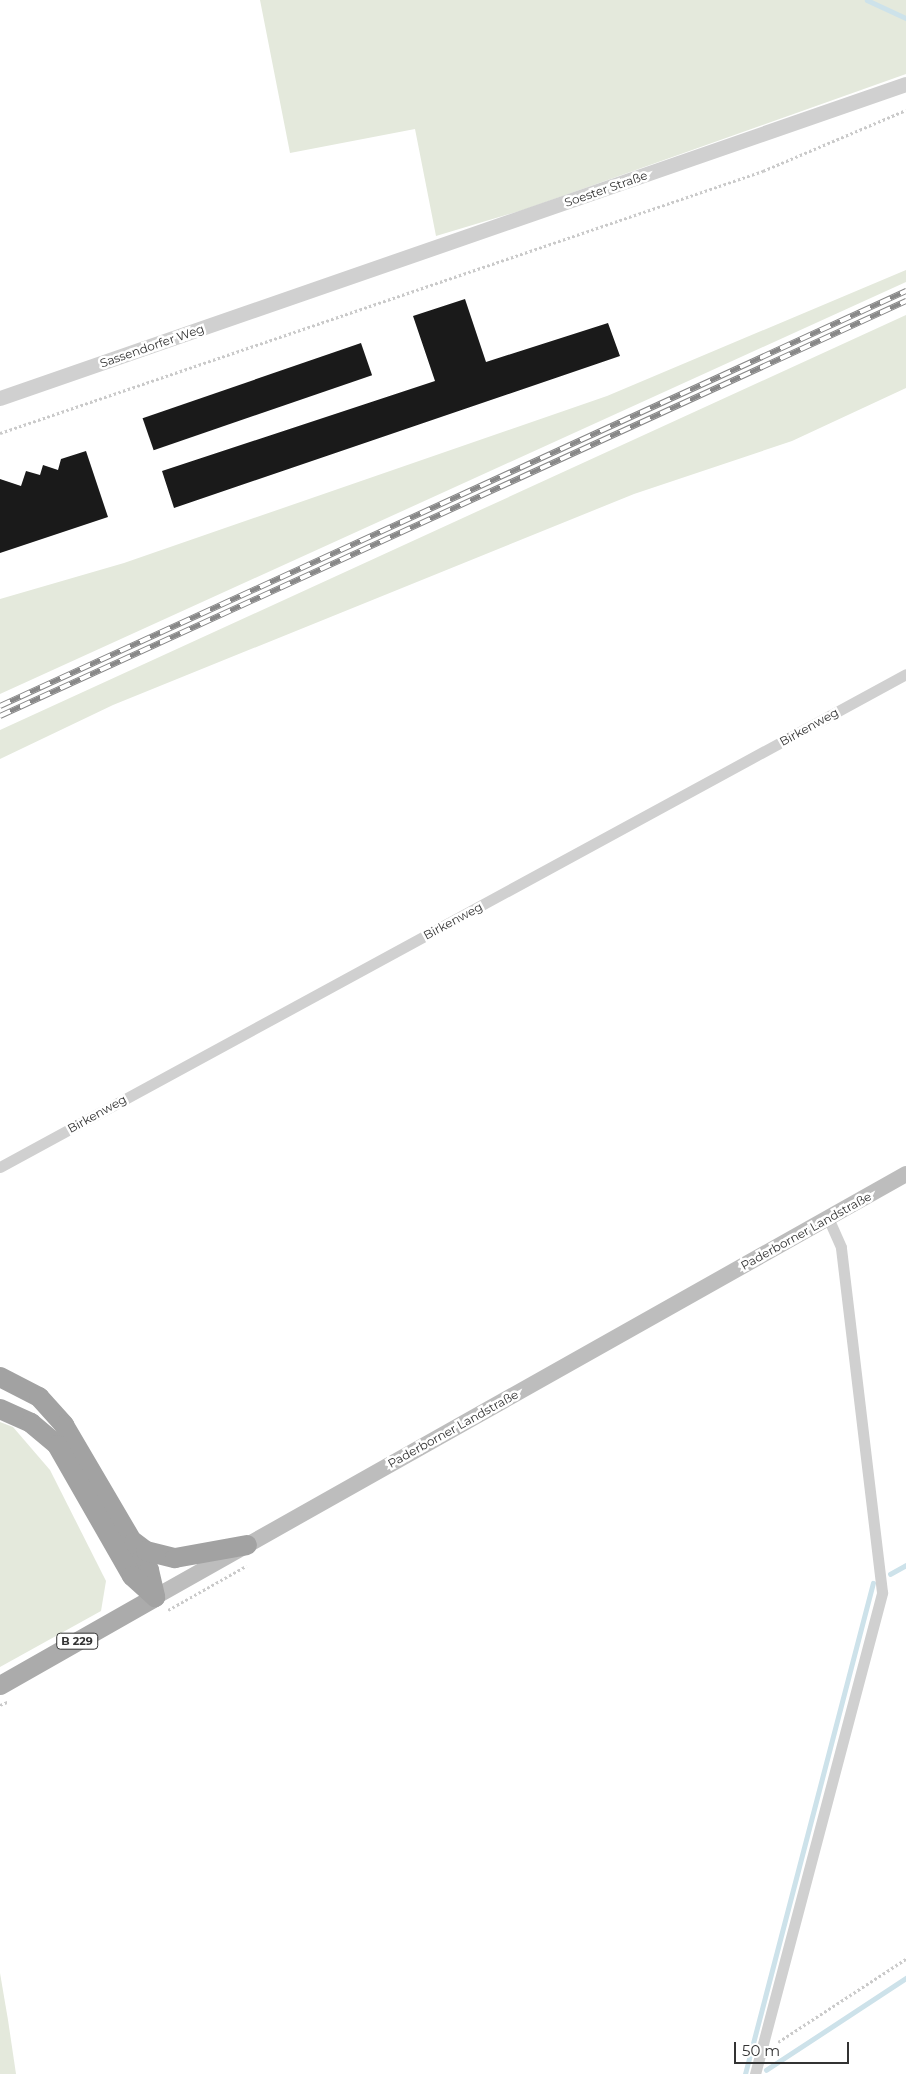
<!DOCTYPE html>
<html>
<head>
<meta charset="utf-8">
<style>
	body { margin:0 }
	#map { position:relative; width:906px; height:2074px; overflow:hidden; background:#fff; font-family:Montserrat,sans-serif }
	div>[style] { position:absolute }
	.green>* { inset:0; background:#e4e9dc }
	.stream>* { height:4.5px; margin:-2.25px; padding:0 2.25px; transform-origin:2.25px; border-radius:2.25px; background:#cde2ea }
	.building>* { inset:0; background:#1a1a1a; transform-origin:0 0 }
	.path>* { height:2.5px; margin-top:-1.25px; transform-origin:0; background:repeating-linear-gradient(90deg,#cacaca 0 2.5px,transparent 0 5px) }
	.minor>* { height:11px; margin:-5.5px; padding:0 5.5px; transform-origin:5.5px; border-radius:5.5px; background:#d0d0d0 }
	.tertiary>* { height:15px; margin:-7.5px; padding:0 7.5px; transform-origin:7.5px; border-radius:7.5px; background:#d0d0d0 }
	.secondary>* { height:16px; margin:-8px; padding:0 8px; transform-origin:8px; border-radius:8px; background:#bdbdbd }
	.primary>* { height:19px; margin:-9.5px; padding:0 9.5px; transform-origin:9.5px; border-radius:9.5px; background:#ababab }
	.trunk>* { height:20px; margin:-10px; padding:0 10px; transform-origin:10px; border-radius:10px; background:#a2a2a2 }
	.rail>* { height:5.5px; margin-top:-2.75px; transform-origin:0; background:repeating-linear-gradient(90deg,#fff 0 11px,#888 0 22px); box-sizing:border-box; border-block:1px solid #888 }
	span { translate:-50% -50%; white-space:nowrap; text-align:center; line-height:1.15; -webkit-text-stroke:5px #fff; paint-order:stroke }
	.shield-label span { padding:1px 4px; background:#fff; border:1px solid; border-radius:4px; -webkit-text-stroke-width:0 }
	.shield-label { font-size:11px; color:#333; font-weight:700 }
	.street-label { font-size:12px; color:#333 }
	.scale { position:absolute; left:734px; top:2042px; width:115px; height:22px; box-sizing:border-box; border:2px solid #333; border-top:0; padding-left:6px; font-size:15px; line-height:18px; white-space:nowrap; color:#333; -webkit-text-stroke:4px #fff; paint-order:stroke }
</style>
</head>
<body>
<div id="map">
	<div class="green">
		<div style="clip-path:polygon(260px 0,906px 0,906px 74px,526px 209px,436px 236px,415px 129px,290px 153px)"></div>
		<div style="clip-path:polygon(906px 270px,906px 282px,0 694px,0 599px,124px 563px,607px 396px)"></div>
		<div style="clip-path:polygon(906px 315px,906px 388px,792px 441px,634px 494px,113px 705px,0 759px,0 730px)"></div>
		<div style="clip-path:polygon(0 1422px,13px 1427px,50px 1470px,106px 1581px,101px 1611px,0 1667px)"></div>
		<div style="clip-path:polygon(0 1973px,8px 2020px,16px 2074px,0 2074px)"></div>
	</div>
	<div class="stream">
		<div style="left:867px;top:0;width:43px;rotate:24.8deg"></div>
		<div style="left:890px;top:1574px;width:18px;rotate:-29deg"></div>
		<div style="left:766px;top:2070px;width:168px;rotate:-33.3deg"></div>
		<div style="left:745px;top:2074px;width:507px;rotate:-75.39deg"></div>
	</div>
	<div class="building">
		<div style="clip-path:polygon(465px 299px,486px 362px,608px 323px,620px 356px,174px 508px,162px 471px,435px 381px,413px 316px)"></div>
		<div style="left:361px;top:343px;width:34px;height:231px;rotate:71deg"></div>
		<div style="clip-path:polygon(86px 451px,108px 517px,0 553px,0 479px,21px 486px,26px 471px,40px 475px,43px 465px,58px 470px,61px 459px)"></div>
	</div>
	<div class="path">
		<div style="left:0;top:433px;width:807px;rotate:-18.95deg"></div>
		<div style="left:763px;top:171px;width:155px;rotate:-23.1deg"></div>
		<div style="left:168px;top:1610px;width:90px;rotate:-29.4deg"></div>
		<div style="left:0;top:1705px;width:8px;rotate:-23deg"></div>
		<div style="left:778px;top:2042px;width:153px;rotate:-33deg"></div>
	</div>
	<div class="minor">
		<div style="left:0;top:1167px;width:1031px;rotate:-28.55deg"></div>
		<div style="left:755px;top:2074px;width:498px;rotate:-75.2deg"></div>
		<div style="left:882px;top:1592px;width:347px;rotate:-96.8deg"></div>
		<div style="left:841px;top:1247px;width:32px;rotate:-114deg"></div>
	</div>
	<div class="tertiary">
		<div style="left:0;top:398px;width:959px;rotate:-19.12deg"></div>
	</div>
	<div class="secondary">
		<div style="left:155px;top:1597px;width:862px;rotate:-29.39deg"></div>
	</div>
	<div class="primary">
		<div style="left:0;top:1685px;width:178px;rotate:-29.6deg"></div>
	</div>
	<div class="trunk">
		<div style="left:0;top:1377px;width:44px;rotate:27.1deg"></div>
		<div style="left:39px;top:1397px;width:38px;rotate:48deg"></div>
		<div style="left:64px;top:1425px;width:168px;rotate:59.6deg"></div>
		<div style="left:149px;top:1570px;width:28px;rotate:77deg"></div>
		<div style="left:0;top:1409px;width:34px;rotate:24deg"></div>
		<div style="left:31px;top:1423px;width:34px;rotate:40deg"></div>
		<div style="left:57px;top:1445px;width:151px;rotate:60.2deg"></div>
		<div style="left:132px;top:1576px;width:31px;rotate:42deg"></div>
		<div style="left:134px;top:1542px;width:15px;rotate:37deg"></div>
		<div style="left:146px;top:1551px;width:30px;rotate:14deg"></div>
		<div style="left:175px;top:1558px;width:73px;rotate:-10.2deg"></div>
	</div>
	<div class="rail">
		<div style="left:0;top:706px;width:997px;rotate:-24.61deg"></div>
		<div style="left:0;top:716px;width:997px;rotate:-24.61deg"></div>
	</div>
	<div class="shield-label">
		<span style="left:77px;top:1641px">B 229</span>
	</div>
	<div class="street-label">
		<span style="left:606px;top:189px;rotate:-19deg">Soester Straße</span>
		<span style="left:152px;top:346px;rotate:-19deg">Sassendorfer Weg</span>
		<span style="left:809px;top:727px;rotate:-29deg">Birkenweg</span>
		<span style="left:453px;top:921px;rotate:-28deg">Birkenweg</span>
		<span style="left:97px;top:1114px;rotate:-29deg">Birkenweg</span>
		<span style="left:806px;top:1231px;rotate:-29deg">Paderborner Landstraße</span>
		<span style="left:453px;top:1429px;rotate:-29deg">Paderborner Landstraße</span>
	</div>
	<div class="scale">50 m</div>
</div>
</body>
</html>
